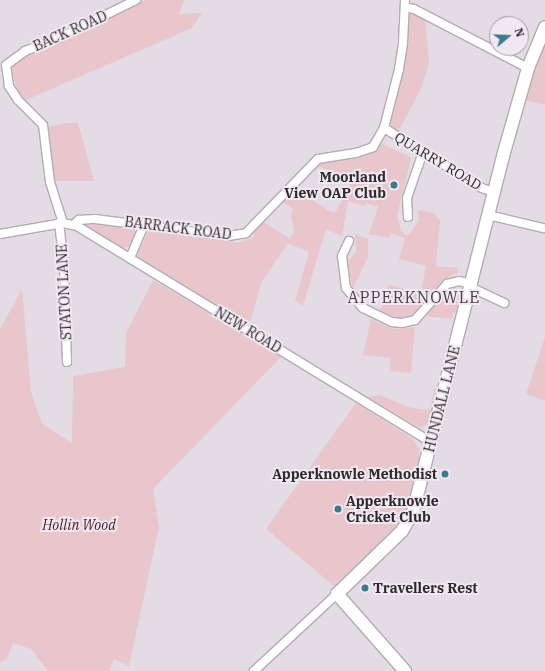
<!DOCTYPE html>
<html>
<head>
<meta charset="utf-8">
<style>
	body { margin:0 }
	#map { position:relative; width:545px; height:671px; overflow:hidden; background:#e4dce4; font-family:"IBM Plex Serif",serif }
	div>[style] { position:absolute }
	.green>* { inset:0; background:#e8c6cb }
	.roads { filter:drop-shadow(1px 0 #b3abb3) drop-shadow(-1px 0 #b3abb3) drop-shadow(0 1px #b3abb3) drop-shadow(0 -1px #b3abb3) }
	.street>* { height:8px; margin:-4px; padding:0 4px; transform-origin:4px; border-radius:4px; background:#fff }
	.secondary>* { height:12px; margin:-6px; padding:0 6px; transform-origin:6px; border-radius:6px; background:#fff }
	.dots>* { width:11px; height:11px; translate:-50% -50%; box-sizing:border-box; border:2px solid #f1e9f1; border-radius:50% }
	span { translate:-50% -50%; white-space:nowrap; text-align:center; line-height:1.15; -webkit-text-stroke:4px #f1e9f1; paint-order:stroke }
	.street-label { font-size:14px; color:#2d2a2d }
	.poi-label { font-size:14px; color:#2d2a2d; font-weight:700 }
	.right { translate:-100% -50%; text-align:right }
	.left { translate:0 -50%; text-align:left }
	.park-label { font-size:14px; color:#4d1926; font-style:italic }
	.quarter-label { font-size:16px; color:#484148; letter-spacing:1px }
	.north { position:absolute; left:489px; top:16px; width:40px; height:40px; box-sizing:border-box; background:#f1e9f1; border:1px solid #a39da3; border-radius:50%; rotate:71deg; font-size:11px; font-weight:700; line-height:16px; text-align:center; color:#2d2a2d }
	.north::after { content:''; display:block; margin:auto; width:14px; height:18px; background:#3a7c8d; clip-path:polygon(50% 0,100% 100%,50% 72%,0 100%) }
</style>
</head>
<body>
<div id="map">
	<div class="green">
		<div style="clip-path:polygon(146px 0,184px 0,179px 14px,202px 13px,192px 28px,26px 100px,18px 92px,10px 68px,22px 57px)"></div>
		<div style="clip-path:polygon(411px 12px,425px 17px,429px 63px,421px 89px,399px 130px,389px 128px,387px 124px,407px 17px)"></div>
		<div style="clip-path:polygon(545px 45px,545px 105px,525px 100px,537px 61px)"></div>
		<div style="clip-path:polygon(66px 123px,78px 123px,94px 181px,53px 181px,48px 127px)"></div>
		<div style="clip-path:polygon(382px 144px,409px 156px,411px 159px,397px 216px,401px 230px,405px 235px,409px 234px,419px 221px,418px 210px,434px 213px,440px 221px,436px 266px,458px 268px,457px 273px,441px 281px,417px 311px,407px 317px,394px 317px,380px 312px,389px 285px,421px 293px,426px 266px,399px 259px,405px 238px,390px 233px,389px 238px,369px 234px,378px 207px,366px 203px,364px 206px,348px 201px,342px 236px,326px 229px,303px 306px,295px 301px,309px 252px,288px 243px,261px 283px,250px 324px,142px 262px,137px 256px,146px 236px,150px 230px,158px 229px,238px 243px,254px 237px,254px 231px,262px 221px,290px 239px,294px 232px,291px 214px,293px 209px,281px 201px,295px 189px,331px 212px,336px 212px,351px 181px,319px 166px,321px 163px,327px 160px,368px 155px)"></div>
		<div style="clip-path:polygon(94px 223px,136px 228px,132px 246px,122px 248px,87px 229px,86px 225px)"></div>
		<div style="clip-path:polygon(355px 234px,368px 239px,368px 257px,353px 288px,347px 263px,356px 252px)"></div>
		<div style="clip-path:polygon(153px 280px,281px 357px,153px 489px,159px 527px,129px 666px,114px 659px,109px 671px,48px 671px,31px 649px,13px 643px,7px 659px,0 663px,0 329px,22px 289px,31px 392px,42px 424px,72px 443px,73px 376px,125px 367px,126px 333px)"></div>
		<div style="clip-path:polygon(454px 288px,460px 294px,457px 313px,453px 313px,452px 319px,427px 316px,445px 291px)"></div>
		<div style="clip-path:polygon(371px 319px,393px 329px,415px 327px,411px 373px,390px 371px,390px 358px,363px 355px)"></div>
		<div style="clip-path:polygon(545px 337px,545px 401px,526px 394px)"></div>
		<div style="clip-path:polygon(439px 388px,429px 423px,420px 428px,368px 397px,380px 395px,408px 407px,427px 410px,431px 409px,434px 389px)"></div>
		<div style="clip-path:polygon(356px 403px,413px 439px,419px 449px,419px 463px,403px 519px,335px 587px,266px 529px)"></div>
	</div>
	<div class="roads">
		<div class="street">
			<div style="left:405px;top:7px;width:9px;rotate:13deg"></div>
			<div style="left:414px;top:9px;width:128px;rotate:27.4deg"></div>
			<div style="left:384px;top:128px;width:115px;rotate:31.5deg"></div>
			<div style="left:482px;top:188px;width:12px;rotate:20deg"></div>
			<div style="left:488px;top:215px;width:57px;rotate:13.3deg"></div>
			<div style="left:408px;top:217px;width:19px;rotate:-93deg"></div>
			<div style="left:407px;top:198px;width:49px;rotate:-70.8deg"></div>
			<div style="left:59px;top:223px;width:38px;rotate:83deg"></div>
			<div style="left:64px;top:261px;width:101px;rotate:88.3deg"></div>
			<div style="left:63px;top:223px;width:43px;rotate:-107.6deg"></div>
			<div style="left:50px;top:182px;width:57px;rotate:-97deg"></div>
			<div style="left:43px;top:125px;width:35px;rotate:-135deg"></div>
			<div style="left:18px;top:100px;width:17px;rotate:-123deg"></div>
			<div style="left:9px;top:86px;width:21px;rotate:-98deg"></div>
			<div style="left:6px;top:65px;width:24px;rotate:-36deg"></div>
			<div style="left:25px;top:51px;width:39px;rotate:-21deg"></div>
			<div style="left:61px;top:37px;width:84px;rotate:-26.3deg"></div>
			<div style="left:73px;top:225px;width:8px;rotate:-40deg"></div>
			<div style="left:79px;top:220px;width:16px;rotate:-4deg"></div>
			<div style="left:95px;top:219px;width:134px;rotate:7.3deg"></div>
			<div style="left:228px;top:236px;width:18px;rotate:-9deg"></div>
			<div style="left:246px;top:233px;width:103px;rotate:-45.8deg"></div>
			<div style="left:318px;top:159px;width:38px;rotate:-9deg"></div>
			<div style="left:356px;top:153px;width:18px;rotate:-19deg"></div>
			<div style="left:373px;top:147px;width:22px;rotate:-60deg"></div>
			<div style="left:384px;top:128px;width:61px;rotate:-75.7deg"></div>
			<div style="left:399px;top:69px;width:26px;rotate:-81deg"></div>
			<div style="left:403px;top:43px;width:43px;rotate:-87.3deg"></div>
			<div style="left:0;top:234px;width:64px;rotate:-9.9deg"></div>
			<div style="left:63px;top:223px;width:14px;rotate:12deg"></div>
			<div style="left:77px;top:226px;width:415px;rotate:31.4deg"></div>
			<div style="left:349px;top:241px;width:17px;rotate:115deg"></div>
			<div style="left:342px;top:256px;width:32px;rotate:83deg"></div>
			<div style="left:346px;top:288px;width:26px;rotate:50deg"></div>
			<div style="left:363px;top:308px;width:32px;rotate:26deg"></div>
			<div style="left:392px;top:322px;width:10px;rotate:6deg"></div>
			<div style="left:402px;top:323px;width:13px;rotate:-13deg"></div>
			<div style="left:415px;top:320px;width:48px;rotate:-48.4deg"></div>
			<div style="left:447px;top:284px;width:12px;rotate:-14deg"></div>
			<div style="left:459px;top:281px;width:12px;rotate:14deg"></div>
			<div style="left:130px;top:258px;width:38px;rotate:-67deg"></div>
			<div style="left:470px;top:287px;width:38px;rotate:25deg"></div>
			<div style="left:254px;top:671px;width:113px;rotate:-42.9deg"></div>
		</div>
		<div class="secondary">
			<div style="left:405px;top:671px;width:103px;rotate:-131.4deg"></div>
			<div style="left:337px;top:594px;width:91px;rotate:-44.1deg"></div>
			<div style="left:402px;top:531px;width:22px;rotate:-60deg"></div>
			<div style="left:413px;top:512px;width:367px;rotate:-75.8deg"></div>
			<div style="left:503px;top:156px;width:91px;rotate:-74.1deg"></div>
			<div style="left:528px;top:68px;width:44px;rotate:-67.5deg"></div>
		</div>
	</div>
	<div class="dots">
		<div style="left:394px;top:185px;background:#3a7c8d"></div>
		<div style="left:445px;top:474px;background:#3a7c8d"></div>
		<div style="left:338px;top:509px;background:#3a7c8d"></div>
		<div style="left:365px;top:588px;background:#3a7c8d"></div>
	</div>
	<div class="street-label">
		<span style="left:70px;top:31px;rotate:-24deg">BACK ROAD</span>
		<span style="left:438px;top:161px;rotate:31deg">QUARRY ROAD</span>
		<span style="left:178px;top:228px;rotate:7deg">BARRACK ROAD</span>
		<span style="left:64px;top:292px;rotate:-93deg">STATON LANE</span>
		<span style="left:248px;top:330px;rotate:31deg">NEW ROAD</span>
		<span style="left:442px;top:399px;rotate:-76deg">HUNDALL LANE</span>
	</div>
	<div class="poi-label">
		<span class="right" style="left:386px;top:185px">Moorland<br>View OAP Club</span>
		<span class="right" style="left:437px;top:474px">Apperknowle Methodist</span>
		<span class="left" style="left:346px;top:509px">Apperknowle<br>Cricket Club</span>
		<span class="left" style="left:373px;top:588px">Travellers Rest</span>
	</div>
	<div class="park-label">
		<span style="left:79px;top:525px">Hollin Wood</span>
	</div>
	<div class="quarter-label">
		<span style="left:414px;top:297px">APPERKNOWLE</span>
	</div>
	<div class="north">N</div>
</div>
</body>
</html>
